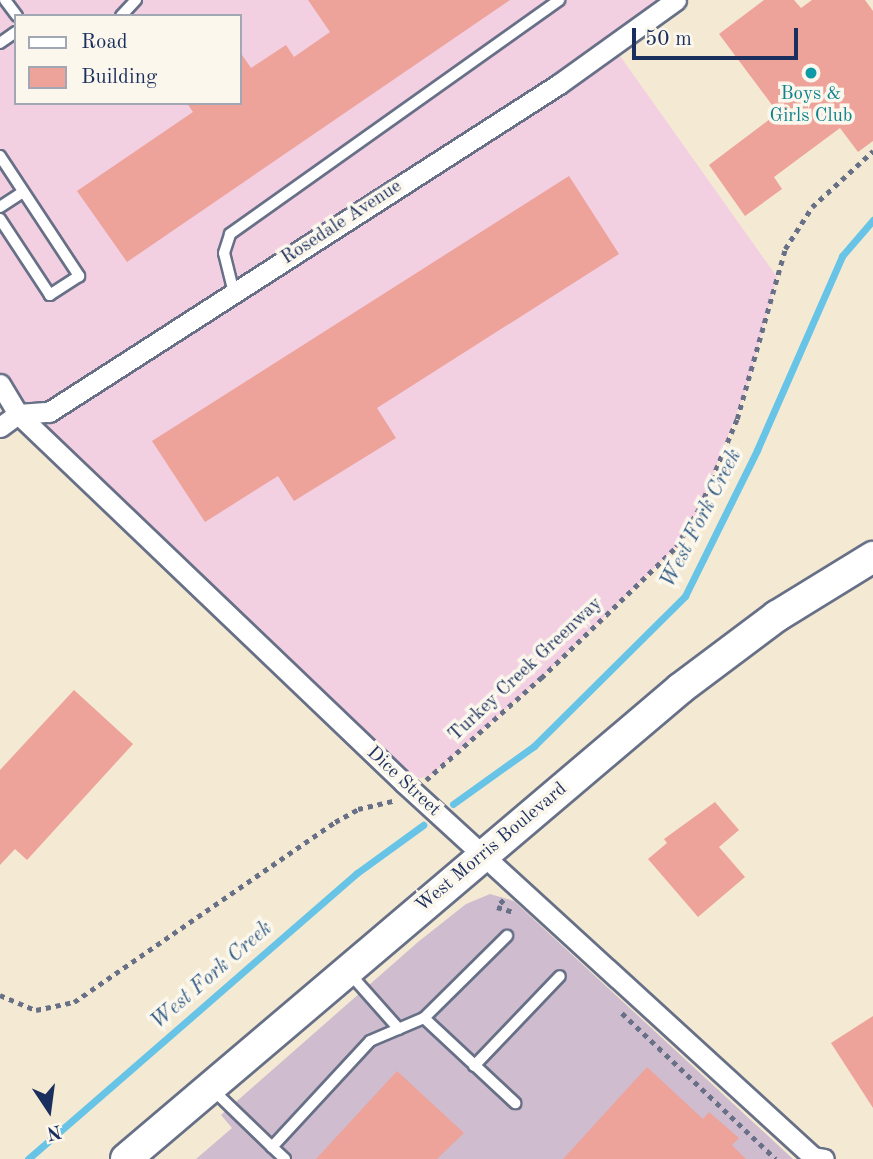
<!DOCTYPE html>
<html>
<head>
<meta charset="utf-8">
<style>
	body { margin:0 }
	#map { position:relative; width:873px; height:1159px; overflow:hidden; background:#f4ead3; font-family:"Old Standard TT",serif }
	div>[style] { position:absolute }
	.built>* { inset:0; background:#f2cfe1 }
	.industrial>* { inset:0; background:#cfbdcf }
	.stream>* { height:7px; margin:-3.5px; padding:0 3.5px; transform-origin:3.5px; border-radius:3.5px; background:#68c4e6 }
	.building>* { inset:0; background:#eda29a }
	.path>* { height:4.5px; margin-top:-2.25px; transform-origin:0; background:repeating-linear-gradient(90deg,#677087 0 5px,transparent 0 10px) }
	.roads { filter:drop-shadow(2px 0 #677087) drop-shadow(-2px 0 #677087) drop-shadow(0 2px #677087) drop-shadow(0 -2px #677087) }
	.service>* { height:10px; margin:-5px; padding:0 5px; transform-origin:5px; border-radius:5px; background:#fff }
	.minor>* { height:19px; margin:-9.5px; padding:0 9.5px; transform-origin:9.5px; border-radius:9.5px; background:#fff }
	.primary>* { height:30px; margin:-15px; padding:0 15px; transform-origin:15px; border-radius:15px; background:#fff }
	.dots>* { width:19px; height:19px; translate:-50% -50%; box-sizing:border-box; border:4px solid #fbf7ec; border-radius:50% }
	span { translate:-50% -50%; white-space:nowrap; text-align:center; line-height:1.15; -webkit-text-stroke:7px #fbf7ec; paint-order:stroke }
	.culture-label { font-size:19px; color:#0d838f }
	.street-label { font-size:19px; color:#1b2f5e }
	.water-label { font-size:21px; color:#325c87; font-style:italic }
	.legend { position:absolute; left:14px; top:14px; width:228px; height:91px; box-sizing:border-box; background:#fbf7ec; border:2px solid #a1a7b3; margin:0; padding:9px 12px; list-style:none; font-size:21px; color:#1b2f5e }
	.legend li { display:flex; align-items:center; gap:14px; height:35px }
	.legend b { width:35px; border:2px solid #a1a7b3 }
	.north { position:absolute; left:14px; top:1075px; width:70px; height:70px; -webkit-text-stroke:5px #fbf7ec; paint-order:stroke; rotate:167deg; font-size:19px; font-weight:700; line-height:28px; text-align:center; color:#1b2f5e }
	.north::after { content:''; display:block; margin:auto; width:24px; height:32px; background:#1b2f5e; clip-path:polygon(50% 0,100% 100%,50% 72%,0 100%) }
	.scale { position:absolute; left:632px; top:28px; width:166px; height:32px; box-sizing:border-box; border:4px solid #1b2f5e; border-top:0; padding-left:9px; font-size:21px; line-height:24px; white-space:nowrap; color:#1b2f5e; -webkit-text-stroke:5px #fbf7ec; paint-order:stroke }
</style>
</head>
<body>
<div id="map">
	<div class="built">
		<div style="clip-path:polygon(evenodd,0 0,676px 0,613px 46px,777px 277px,747px 387px,700px 507px,676px 547px,541px 678px,431px 775px,404px 783px,0 386px,0 0,16px 16px,240px 16px,240px 103px,16px 103px,16px 16px)"></div>
	</div>
	<div class="industrial">
		<div style="clip-path:polygon(490px 894px,514px 901px,793px 1159px,196px 1159px,232px 1128px,221px 1115px,418px 942px,466px 904px)"></div>
	</div>
	<div class="stream">
		<div style="left:453px;top:804px;width:100px;rotate:-35.6deg"></div>
		<div style="left:534px;top:746px;width:213px;rotate:-44.8deg"></div>
		<div style="left:685px;top:596px;width:163px;rotate:-63.7deg"></div>
		<div style="left:757px;top:450px;width:212px;rotate:-66.3deg"></div>
		<div style="left:842px;top:256px;width:48px;rotate:-49.3deg"></div>
		<div style="left:28px;top:1159px;width:436px;rotate:-41deg"></div>
		<div style="left:357px;top:873px;width:82px;rotate:-36deg"></div>
	</div>
	<div class="building">
		<div style="clip-path:polygon(308px 0,510px 0,127px 262px,77px 191px,193px 112px,187px 103px,240px 103px,240px 52px,251px 68px,286px 45px,294px 57px,330px 32px)"></div>
		<div style="clip-path:polygon(764px 0,794px 0,801px 8px,812px 0,865px 0,873px 11px,873px 141px,858px 152px,840px 128px,774px 177px,782px 189px,745px 216px,709px 165px,778px 113px,719px 34px)"></div>
		<div style="clip-path:polygon(569px 176px,619px 254px,377px 408px,396px 438px,294px 501px,278px 476px,205px 522px,152px 441px)"></div>
		<div style="clip-path:polygon(74px 690px,133px 744px,27px 860px,15px 849px,0 865px,0 770px)"></div>
		<div style="clip-path:polygon(715px 802px,739px 830px,719px 847px,745px 877px,698px 917px,648px 859px,667px 843px,664px 839px)"></div>
		<div style="clip-path:polygon(873px 1016px,873px 1108px,831px 1043px)"></div>
		<div style="clip-path:polygon(647px 1067px,703px 1119px,709px 1112px,739px 1138px,732px 1145px,746px 1159px,563px 1159px)"></div>
		<div style="clip-path:polygon(397px 1071px,464px 1133px,437px 1159px,316px 1159px)"></div>
	</div>
	<div class="path">
		<div style="left:426px;top:780px;width:154px;rotate:-41.6deg"></div>
		<div style="left:541px;top:678px;width:188px;rotate:-44.1deg"></div>
		<div style="left:676px;top:547px;width:47px;rotate:-59deg"></div>
		<div style="left:700px;top:507px;width:95px;rotate:-67.2deg"></div>
		<div style="left:737px;top:419px;width:177px;rotate:-74.2deg"></div>
		<div style="left:785px;top:249px;width:50px;rotate:-57.3deg"></div>
		<div style="left:812px;top:207px;width:83px;rotate:-42.6deg"></div>
		<div style="left:504px;top:900px;width:10px;rotate:135deg"></div>
		<div style="left:497px;top:907px;width:17px;rotate:17deg"></div>
		<div style="left:0;top:995px;width:39px;rotate:23deg"></div>
		<div style="left:36px;top:1010px;width:39px;rotate:-12deg"></div>
		<div style="left:74px;top:1002px;width:317px;rotate:-34.6deg"></div>
		<div style="left:335px;top:822px;width:26px;rotate:-29deg"></div>
		<div style="left:358px;top:809px;width:36px;rotate:-13deg"></div>
		<div style="left:622px;top:1013px;width:212px;rotate:43.5deg"></div>
	</div>
	<div class="roads">
		<div class="service">
			<div style="left:5px;top:0;width:20px;rotate:53deg"></div>
			<div style="left:121px;top:16px;width:22px;rotate:-47deg"></div>
			<div style="left:0;top:43px;width:19px;rotate:-35deg"></div>
			<div style="left:0;top:156px;width:144px;rotate:56.6deg"></div>
			<div style="left:79px;top:276px;width:35px;rotate:147deg"></div>
			<div style="left:50px;top:295px;width:91px;rotate:-123.3deg"></div>
			<div style="left:0;top:207px;width:27px;rotate:-33deg"></div>
			<div style="left:234px;top:293px;width:41px;rotate:-104deg"></div>
			<div style="left:224px;top:253px;width:20px;rotate:-72deg"></div>
			<div style="left:230px;top:234px;width:404px;rotate:-35.4deg"></div>
			<div style="left:351px;top:975px;width:72px;rotate:48.4deg"></div>
			<div style="left:424px;top:1018px;width:125px;rotate:43deg"></div>
			<div style="left:474px;top:1066px;width:124px;rotate:-46.3deg"></div>
			<div style="left:212px;top:1089px;width:83px;rotate:44deg"></div>
			<div style="left:285px;top:1159px;width:18px;rotate:-137deg"></div>
			<div style="left:272px;top:1147px;width:144px;rotate:-47.2deg"></div>
			<div style="left:370px;top:1041px;width:59px;rotate:-23.1deg"></div>
			<div style="left:424px;top:1018px;width:117px;rotate:-44.7deg"></div>
		</div>
		<div class="minor">
			<div style="left:0;top:384px;width:35px;rotate:59deg"></div>
			<div style="left:18px;top:414px;width:534px;rotate:43.71deg"></div>
			<div style="left:404px;top:783px;width:554px;rotate:42.44deg"></div>
			<div style="left:813px;top:1157px;width:11px;rotate:10deg"></div>
			<div style="left:0;top:427px;width:22px;rotate:-36deg"></div>
			<div style="left:18px;top:414px;width:31px;rotate:-4deg"></div>
			<div style="left:49px;top:412px;width:606px;rotate:-32.75deg"></div>
			<div style="left:559px;top:84px;width:144px;rotate:-35.7deg"></div>
		</div>
		<div class="primary">
			<div style="left:126px;top:1159px;width:728px;rotate:-40.32deg"></div>
			<div style="left:681px;top:688px;width:120px;rotate:-36.9deg"></div>
			<div style="left:777px;top:616px;width:113px;rotate:-31.6deg"></div>
		</div>
	</div>
	<div class="dots">
		<div style="left:811px;top:73px;background:#0f9aa8"></div>
	</div>
	<div class="culture-label">
		<span style="left:811px;top:106px">Boys &amp;<br>Girls Club</span>
	</div>
	<div class="street-label">
		<span style="left:342px;top:223px;rotate:-33deg">Rosedale Avenue</span>
		<span style="left:526px;top:670px;rotate:-43deg">Turkey Creek Greenway</span>
		<span style="left:403px;top:782px;rotate:43deg">Dice Street</span>
		<span style="left:492px;top:848px;rotate:-40deg">West Morris Boulevard</span>
	</div>
	<div class="water-label">
		<span style="left:702px;top:519px;rotate:-63deg">West Fork Creek</span>
		<span style="left:212px;top:976px;rotate:-41deg">West Fork Creek</span>
	</div>
	<ul class="legend">
	<li><b style="height:9px;background:#fff"></b>Road</li>
	<li><b style="height:19px;background:#eda29a"></b>Building</li>
	</ul>
	<div class="north">N</div>
	<div class="scale">50 m</div>
</div>
</body>
</html>
